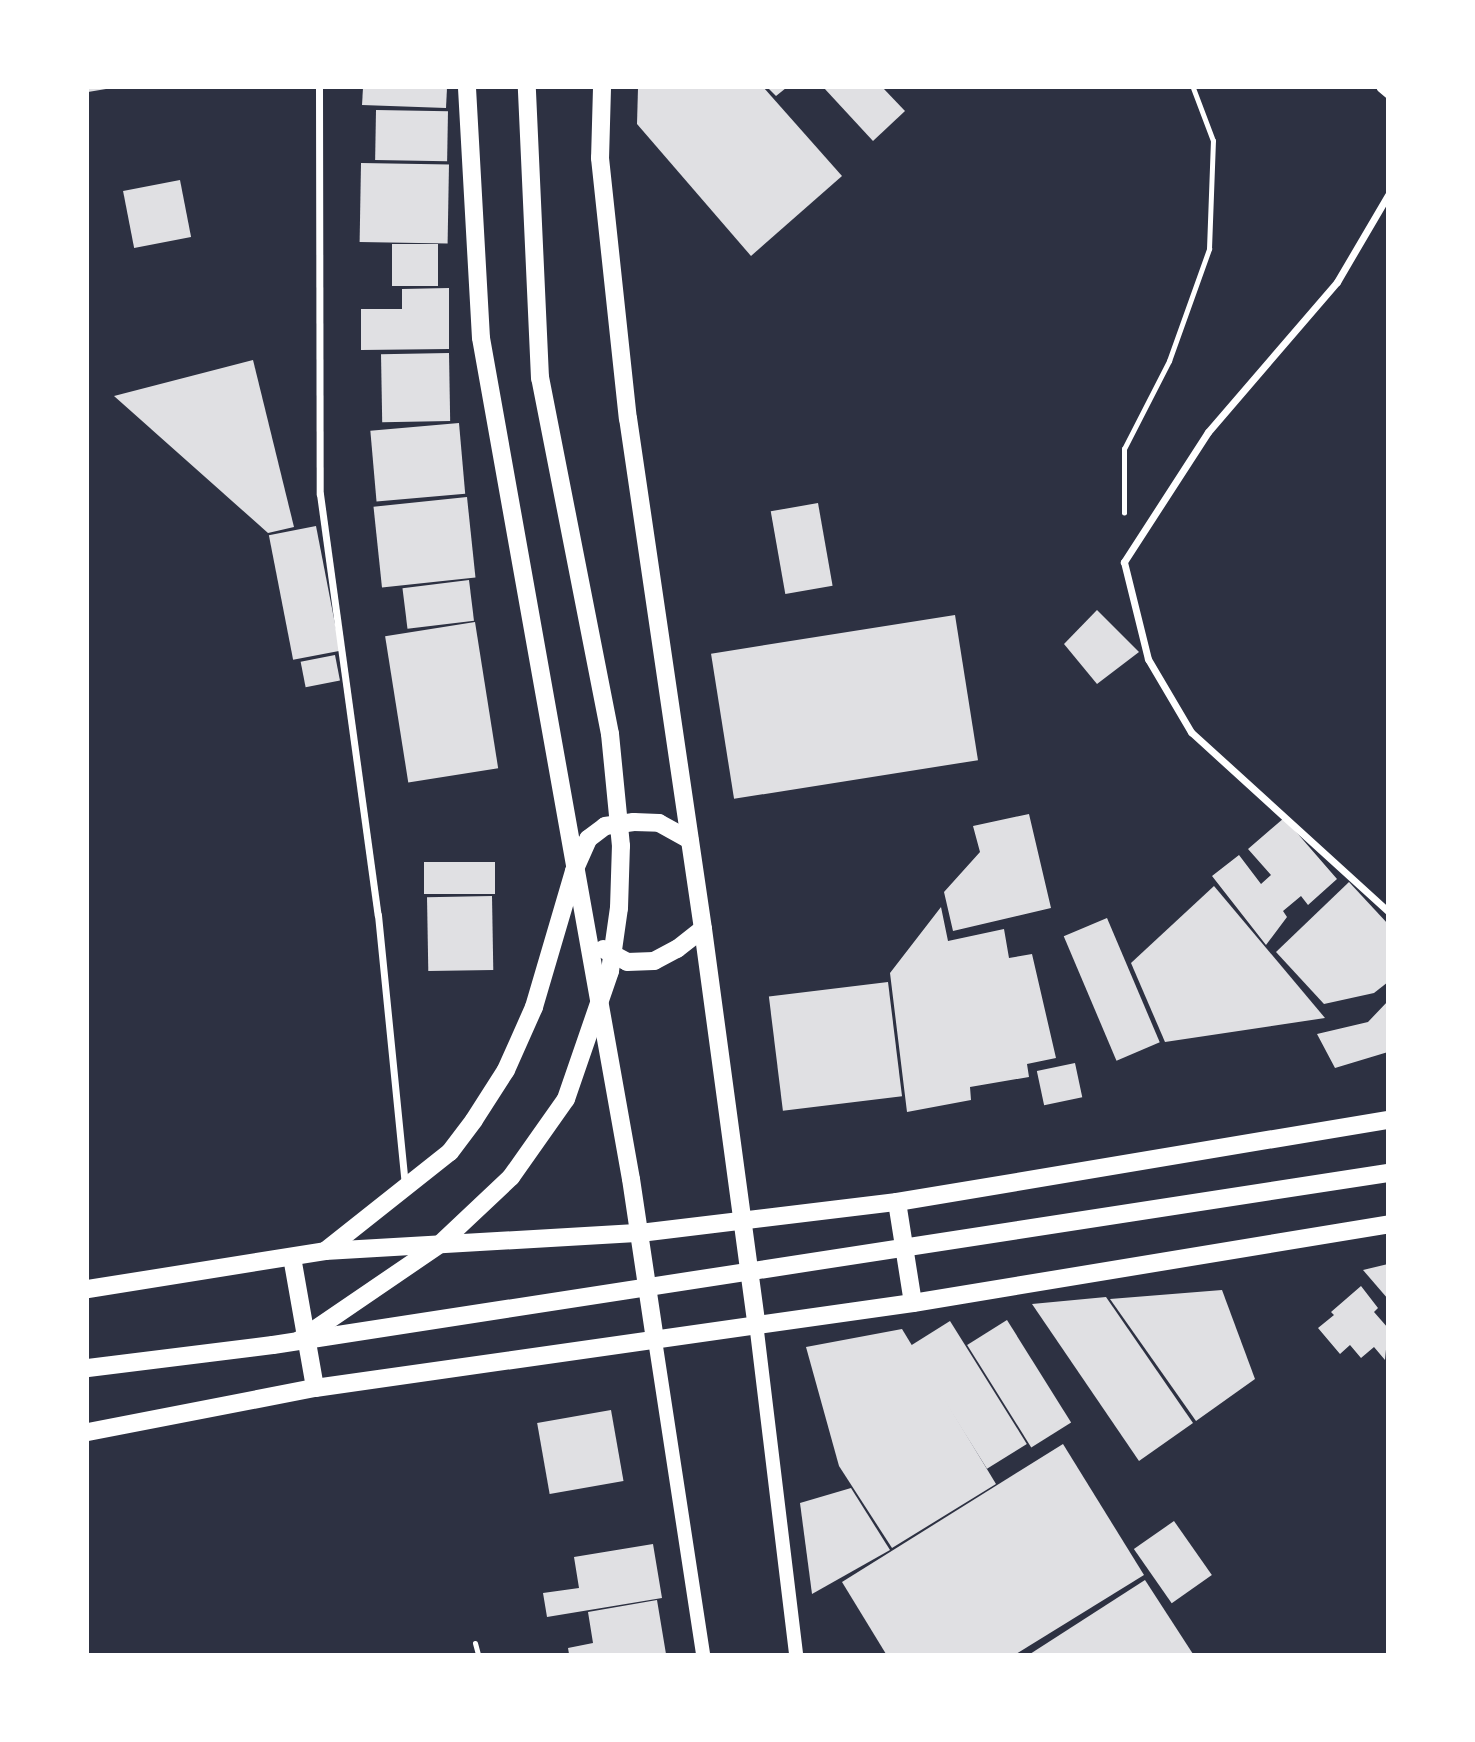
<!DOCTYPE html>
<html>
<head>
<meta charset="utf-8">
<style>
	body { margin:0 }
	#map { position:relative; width:1475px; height:1742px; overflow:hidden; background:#2d3142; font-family:Spectral,serif }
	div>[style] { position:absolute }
	.building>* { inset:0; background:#e0e0e3; transform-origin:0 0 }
	.path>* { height:4.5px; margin:-2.25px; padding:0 2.25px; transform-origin:2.25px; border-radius:2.25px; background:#fff }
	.service>* { height:5px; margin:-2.5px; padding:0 2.5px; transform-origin:2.5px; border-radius:2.5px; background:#fff }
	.minor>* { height:7px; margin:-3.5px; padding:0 3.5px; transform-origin:3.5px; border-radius:3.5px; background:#fff }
	.secondary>* { height:14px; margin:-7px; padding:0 7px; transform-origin:7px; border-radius:7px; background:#fff }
	.primary>* { height:18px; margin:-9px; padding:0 9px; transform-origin:9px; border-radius:9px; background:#fff }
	span { translate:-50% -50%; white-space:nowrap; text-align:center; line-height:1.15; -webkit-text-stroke:5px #fff; paint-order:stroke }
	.frame { position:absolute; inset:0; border:89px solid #fff; pointer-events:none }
</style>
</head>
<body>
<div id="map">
	<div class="building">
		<div style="clip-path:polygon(88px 88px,106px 88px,106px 89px,88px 92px)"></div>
		<div style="clip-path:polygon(363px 88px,447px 88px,446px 108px,362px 105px)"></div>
		<div style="clip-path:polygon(638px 88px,764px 88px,842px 176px,751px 256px,637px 124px)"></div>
		<div style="clip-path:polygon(768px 88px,786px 88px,776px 96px)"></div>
		<div style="clip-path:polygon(824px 88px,883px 88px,905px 111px,873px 141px)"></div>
		<div style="left:376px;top:110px;width:72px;height:50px;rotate:1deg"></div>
		<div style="left:361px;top:163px;width:88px;height:79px;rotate:1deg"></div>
		<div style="left:180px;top:180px;width:58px;height:58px;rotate:79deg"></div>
		<div style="left:392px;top:244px;width:46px;height:42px"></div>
		<div style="clip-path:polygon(449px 288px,449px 349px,361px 350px,361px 309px,402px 309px,402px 289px)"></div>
		<div style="left:449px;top:353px;width:68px;height:68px;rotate:89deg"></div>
		<div style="clip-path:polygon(253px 360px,294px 527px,268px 533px,114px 396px)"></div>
		<div style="left:459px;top:423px;width:71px;height:89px;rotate:85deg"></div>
		<div style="left:467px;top:497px;width:81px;height:94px;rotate:84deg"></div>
		<div style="left:818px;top:503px;width:84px;height:48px;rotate:80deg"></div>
		<div style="left:316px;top:526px;width:127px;height:48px;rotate:79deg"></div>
		<div style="left:469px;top:580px;width:41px;height:67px;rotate:83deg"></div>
		<div style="clip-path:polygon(1097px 610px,1139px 652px,1097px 684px,1064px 644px)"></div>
		<div style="left:955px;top:615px;width:147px;height:247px;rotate:81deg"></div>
		<div style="left:475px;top:622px;width:148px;height:91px;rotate:81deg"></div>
		<div style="left:335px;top:655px;width:26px;height:35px;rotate:79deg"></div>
		<div style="clip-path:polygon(1029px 814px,1051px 908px,953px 931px,944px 892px,980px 852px,973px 826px)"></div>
		<div style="clip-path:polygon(1284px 818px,1337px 879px,1308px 905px,1301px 896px,1283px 911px,1287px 917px,1266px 945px,1212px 876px,1239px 855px,1261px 884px,1271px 875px,1248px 849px)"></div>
		<div style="left:495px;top:862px;width:32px;height:71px;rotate:90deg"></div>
		<div style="clip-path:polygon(1349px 882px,1388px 924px,1388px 982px,1374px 993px,1324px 1004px,1276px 952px)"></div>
		<div style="clip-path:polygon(1214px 886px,1325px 1018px,1165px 1042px,1131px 963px)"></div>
		<div style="left:492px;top:896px;width:74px;height:65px;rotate:89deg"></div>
		<div style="clip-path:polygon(941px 907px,948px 941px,1004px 929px,1009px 958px,1032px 954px,1056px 1058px,1027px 1064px,1029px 1077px,970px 1087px,971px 1100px,907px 1112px,890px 973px)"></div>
		<div style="left:1107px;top:918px;width:135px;height:47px;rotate:67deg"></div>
		<div style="left:888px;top:982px;width:115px;height:120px;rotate:83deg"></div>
		<div style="clip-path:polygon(1388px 1001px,1388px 1052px,1335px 1068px,1317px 1034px,1368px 1022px)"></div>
		<div style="left:1075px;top:1063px;width:35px;height:39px;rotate:78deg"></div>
		<div style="clip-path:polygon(1388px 1264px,1388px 1299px,1363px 1270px)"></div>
		<div style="clip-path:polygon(1361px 1286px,1378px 1308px,1374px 1312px,1388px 1328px,1385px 1360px,1374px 1347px,1361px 1358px,1350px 1345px,1340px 1354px,1318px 1328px,1334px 1315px,1331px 1312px)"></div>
		<div style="clip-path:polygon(1222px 1290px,1255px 1379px,1196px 1421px,1110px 1299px)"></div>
		<div style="clip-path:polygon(1106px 1297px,1193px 1423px,1139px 1461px,1032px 1304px)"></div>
		<div style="left:1007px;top:1320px;width:121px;height:47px;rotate:58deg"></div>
		<div style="left:950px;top:1321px;width:145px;height:47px;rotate:58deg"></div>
		<div style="clip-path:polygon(902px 1329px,996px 1484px,892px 1548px,839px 1466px,806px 1347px)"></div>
		<div style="left:611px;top:1410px;width:72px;height:75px;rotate:80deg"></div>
		<div style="clip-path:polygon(1063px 1444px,1144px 1575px,1016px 1654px,886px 1654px,842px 1582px)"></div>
		<div style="clip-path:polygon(851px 1488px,890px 1550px,812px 1594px,800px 1503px)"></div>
		<div style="left:1174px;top:1521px;width:66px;height:49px;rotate:55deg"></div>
		<div style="clip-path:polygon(653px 1544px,662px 1598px,547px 1617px,543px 1593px,579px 1588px,574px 1557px)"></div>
		<div style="clip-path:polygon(1145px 1580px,1193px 1654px,1030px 1654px)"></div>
		<div style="clip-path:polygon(657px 1600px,666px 1654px,569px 1654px,568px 1648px,593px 1643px,588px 1612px)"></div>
	</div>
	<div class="path">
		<div style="left:1124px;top:513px;width:64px;rotate:-90deg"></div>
		<div style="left:1124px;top:449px;width:99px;rotate:-62.9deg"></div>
		<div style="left:1169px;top:361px;width:119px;rotate:-70.3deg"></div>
		<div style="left:1209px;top:249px;width:108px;rotate:-87.9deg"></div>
		<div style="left:1213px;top:141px;width:57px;rotate:-110.7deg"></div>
	</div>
	<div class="service">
		<div style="left:475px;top:1643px;width:11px;rotate:75deg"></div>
	</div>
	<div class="minor">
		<div style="left:319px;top:88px;width:406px;rotate:89.9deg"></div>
		<div style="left:320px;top:494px;width:425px;rotate:82.2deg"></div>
		<div style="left:378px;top:915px;width:270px;rotate:84.3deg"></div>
		<div style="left:1380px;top:88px;width:11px;rotate:41deg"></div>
		<div style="left:1388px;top:195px;width:101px;rotate:120.4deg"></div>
		<div style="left:1337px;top:282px;width:198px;rotate:130.7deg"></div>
		<div style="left:1208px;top:432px;width:155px;rotate:122.9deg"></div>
		<div style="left:1124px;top:562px;width:100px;rotate:76.1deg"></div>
		<div style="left:1148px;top:659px;width:85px;rotate:59.5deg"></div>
		<div style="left:1191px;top:732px;width:266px;rotate:42.3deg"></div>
	</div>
	<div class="secondary">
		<div style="left:756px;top:1323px;width:333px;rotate:83.1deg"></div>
		<div style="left:655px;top:1340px;width:318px;rotate:81.3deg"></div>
	</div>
	<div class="primary">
		<div style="left:467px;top:88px;width:250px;rotate:86.8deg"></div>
		<div style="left:481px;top:338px;width:854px;rotate:79.89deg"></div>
		<div style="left:631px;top:1179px;width:163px;rotate:81.5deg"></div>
		<div style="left:602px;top:88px;width:70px;rotate:91.6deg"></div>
		<div style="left:600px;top:158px;width:262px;rotate:83.9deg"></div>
		<div style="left:628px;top:418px;width:516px;rotate:81.65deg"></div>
		<div style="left:703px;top:929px;width:398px;rotate:82.3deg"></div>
		<div style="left:603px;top:949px;width:27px;rotate:28deg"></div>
		<div style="left:627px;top:962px;width:27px;rotate:-2deg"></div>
		<div style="left:654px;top:961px;width:26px;rotate:-28deg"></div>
		<div style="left:677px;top:949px;width:33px;rotate:-38deg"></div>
		<div style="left:897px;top:1202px;width:102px;rotate:81deg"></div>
		<div style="left:325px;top:1251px;width:159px;rotate:-38.4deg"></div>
		<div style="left:450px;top:1152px;width:40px;rotate:-53deg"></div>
		<div style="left:474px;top:1120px;width:59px;rotate:-57.4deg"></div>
		<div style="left:506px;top:1070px;width:69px;rotate:-66deg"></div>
		<div style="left:534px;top:1007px;width:142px;rotate:-73.6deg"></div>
		<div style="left:574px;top:871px;width:35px;rotate:-66deg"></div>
		<div style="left:588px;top:839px;width:21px;rotate:-37deg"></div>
		<div style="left:605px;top:826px;width:29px;rotate:-8deg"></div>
		<div style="left:634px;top:822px;width:25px;rotate:2deg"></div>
		<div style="left:659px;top:823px;width:35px;rotate:29deg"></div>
		<div style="left:292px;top:1257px;width:133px;rotate:80deg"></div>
		<div style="left:88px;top:1289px;width:240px;rotate:-9.1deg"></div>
		<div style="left:325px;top:1251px;width:316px;rotate:-3.3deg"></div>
		<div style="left:640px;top:1233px;width:259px;rotate:-6.9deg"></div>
		<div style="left:897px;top:1202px;width:498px;rotate:-9.5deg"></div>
		<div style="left:298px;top:1341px;width:172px;rotate:-34.3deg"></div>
		<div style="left:440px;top:1244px;width:98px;rotate:-43.3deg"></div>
		<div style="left:511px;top:1177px;width:95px;rotate:-54.8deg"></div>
		<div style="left:566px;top:1099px;width:135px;rotate:-71deg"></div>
		<div style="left:610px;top:971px;width:64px;rotate:-81.9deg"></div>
		<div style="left:619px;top:908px;width:62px;rotate:-88.2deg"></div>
		<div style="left:621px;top:846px;width:113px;rotate:-95.6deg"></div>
		<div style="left:610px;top:734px;width:363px;rotate:-101.1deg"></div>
		<div style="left:540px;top:378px;width:290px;rotate:-92.6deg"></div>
		<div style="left:88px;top:1368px;width:186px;rotate:-7.1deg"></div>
		<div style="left:273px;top:1345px;width:1128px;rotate:-8.77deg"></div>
		<div style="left:88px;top:1432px;width:231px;rotate:-11deg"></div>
		<div style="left:315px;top:1388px;width:604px;rotate:-8.09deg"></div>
		<div style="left:913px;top:1303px;width:482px;rotate:-9.4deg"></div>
	</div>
	<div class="frame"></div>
</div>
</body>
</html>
